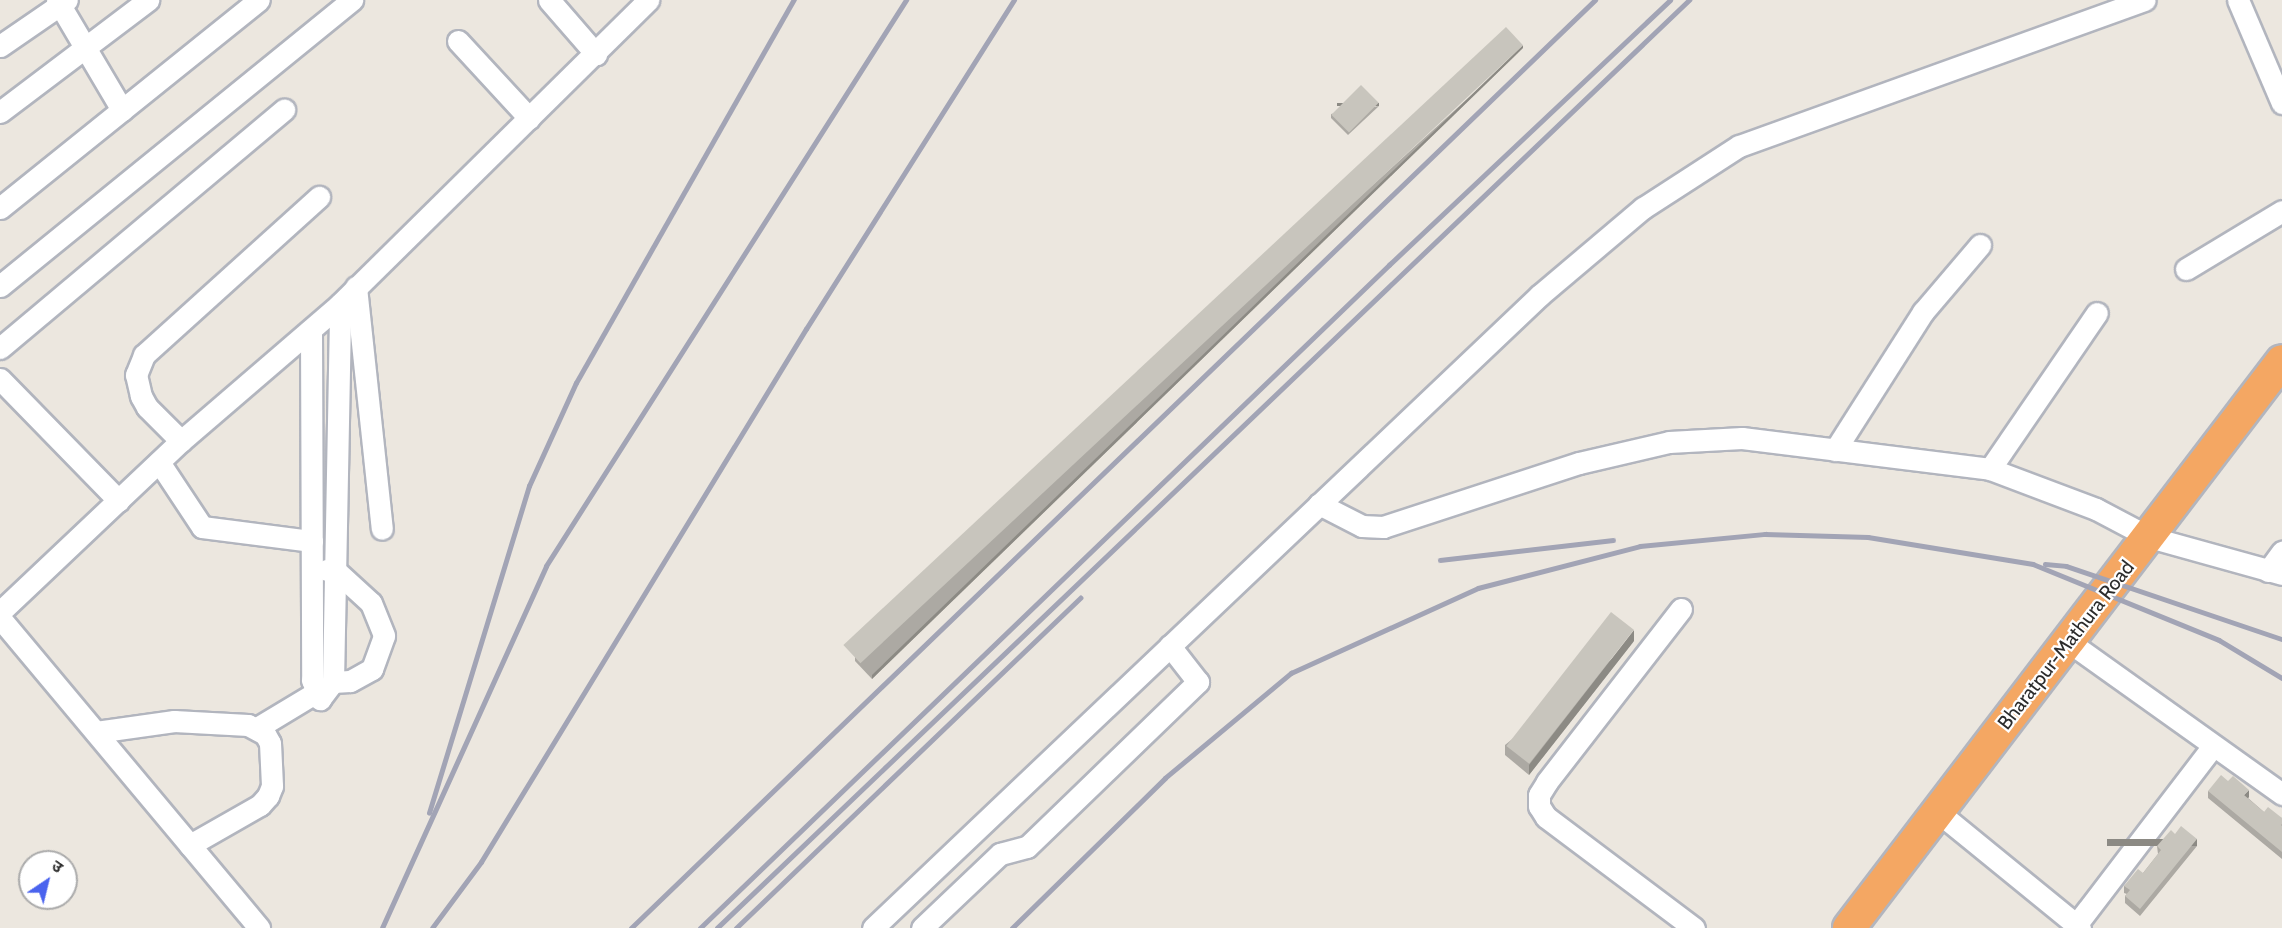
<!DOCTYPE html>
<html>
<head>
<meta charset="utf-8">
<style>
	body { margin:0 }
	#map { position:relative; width:2282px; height:928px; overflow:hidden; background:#ece7df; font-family:Cabin,"Noto Sans Devanagari",sans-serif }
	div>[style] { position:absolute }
	.roads { filter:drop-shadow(2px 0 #b2b5be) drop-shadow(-2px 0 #b2b5be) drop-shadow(0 2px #b2b5be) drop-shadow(0 -2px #b2b5be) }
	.minor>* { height:21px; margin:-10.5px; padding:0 10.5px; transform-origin:10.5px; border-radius:10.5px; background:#fff }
	.highway>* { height:32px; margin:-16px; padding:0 16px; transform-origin:16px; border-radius:16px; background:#f4a763 }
	.rail>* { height:4.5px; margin:-2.25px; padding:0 2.25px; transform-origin:2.25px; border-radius:2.25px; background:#a2a4b5 }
	.wall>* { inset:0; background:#aca9a3 }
	.shaded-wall>* { inset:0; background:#8c8a84; transform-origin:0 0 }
	.building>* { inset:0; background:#c8c5bd; transform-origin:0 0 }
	span { translate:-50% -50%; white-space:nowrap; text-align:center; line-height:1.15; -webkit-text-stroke:4.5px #fff; paint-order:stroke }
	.street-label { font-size:20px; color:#2c2c2c }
	.north { position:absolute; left:18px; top:850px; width:60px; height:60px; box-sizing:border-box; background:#fff; border:2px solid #ababab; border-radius:50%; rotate:35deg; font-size:16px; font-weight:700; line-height:24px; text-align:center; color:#2c2c2c }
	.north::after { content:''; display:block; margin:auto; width:21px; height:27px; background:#4a63ee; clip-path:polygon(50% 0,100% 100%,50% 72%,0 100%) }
</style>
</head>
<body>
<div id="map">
	<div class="roads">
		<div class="minor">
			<div style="left:57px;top:0;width:128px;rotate:59.4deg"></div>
			<div style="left:549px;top:0;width:72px;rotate:49deg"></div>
			<div style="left:2238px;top:0;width:112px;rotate:66.9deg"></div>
			<div style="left:458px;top:41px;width:105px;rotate:47.3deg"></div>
			<div style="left:0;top:46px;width:81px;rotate:-34.5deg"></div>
			<div style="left:0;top:112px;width:186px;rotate:-37.1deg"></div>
			<div style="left:0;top:208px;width:332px;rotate:-38.8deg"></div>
			<div style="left:2186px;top:269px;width:112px;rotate:-31.1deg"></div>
			<div style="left:0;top:286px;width:454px;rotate:-39.1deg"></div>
			<div style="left:356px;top:287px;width:243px;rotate:83.9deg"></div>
			<div style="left:311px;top:330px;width:350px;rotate:89.8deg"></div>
			<div style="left:312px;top:680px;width:21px;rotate:67deg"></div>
			<div style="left:320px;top:699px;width:21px;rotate:-53deg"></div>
			<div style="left:333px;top:682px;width:378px;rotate:-88.9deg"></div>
			<div style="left:0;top:348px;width:371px;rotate:-40deg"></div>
			<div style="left:0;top:379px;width:170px;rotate:45.7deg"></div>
			<div style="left:181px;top:441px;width:48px;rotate:-135deg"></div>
			<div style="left:147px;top:407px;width:13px;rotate:-119deg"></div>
			<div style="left:141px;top:396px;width:22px;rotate:-103deg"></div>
			<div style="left:136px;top:375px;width:22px;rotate:-68deg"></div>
			<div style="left:144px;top:355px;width:236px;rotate:-42.1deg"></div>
			<div style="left:1835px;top:450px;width:164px;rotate:-57.5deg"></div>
			<div style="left:1923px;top:312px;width:88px;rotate:-49.6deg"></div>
			<div style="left:159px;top:462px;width:78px;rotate:56.5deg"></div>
			<div style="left:202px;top:527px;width:111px;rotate:7.3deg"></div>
			<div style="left:1990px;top:469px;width:189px;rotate:-55.6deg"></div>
			<div style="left:1319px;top:504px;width:48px;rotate:27.1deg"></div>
			<div style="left:1362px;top:526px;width:21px;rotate:3deg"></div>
			<div style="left:1383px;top:527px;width:206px;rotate:-18.1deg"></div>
			<div style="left:1579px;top:463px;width:92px;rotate:-13.1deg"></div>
			<div style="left:1669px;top:442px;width:73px;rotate:-3.1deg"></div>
			<div style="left:1742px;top:438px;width:250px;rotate:7.1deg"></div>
			<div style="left:1990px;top:469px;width:113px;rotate:20.7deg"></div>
			<div style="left:2096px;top:509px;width:60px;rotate:27.8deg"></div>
			<div style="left:2149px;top:537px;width:138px;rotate:15.5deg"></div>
			<div style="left:327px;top:570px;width:9px;rotate:6deg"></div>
			<div style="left:336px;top:571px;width:47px;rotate:42.4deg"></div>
			<div style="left:371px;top:603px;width:35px;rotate:68deg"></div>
			<div style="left:384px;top:636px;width:35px;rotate:110deg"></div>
			<div style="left:372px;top:669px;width:25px;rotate:151deg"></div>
			<div style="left:350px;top:681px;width:17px;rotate:177deg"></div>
			<div style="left:2268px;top:571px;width:24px;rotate:-54deg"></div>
			<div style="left:1681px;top:609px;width:219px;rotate:127.8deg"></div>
			<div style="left:1547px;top:782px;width:15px;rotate:122deg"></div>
			<div style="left:1539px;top:795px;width:11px;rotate:90deg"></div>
			<div style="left:1539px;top:806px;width:13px;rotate:58deg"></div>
			<div style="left:1546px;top:817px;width:185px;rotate:36.9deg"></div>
			<div style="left:0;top:612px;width:249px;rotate:-43.4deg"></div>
			<div style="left:181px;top:441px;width:210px;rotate:-40.7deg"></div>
			<div style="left:340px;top:304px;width:433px;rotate:-44.6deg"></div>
			<div style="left:0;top:618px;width:404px;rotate:50.1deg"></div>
			<div style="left:2069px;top:642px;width:262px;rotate:35.5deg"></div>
			<div style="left:257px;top:728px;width:68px;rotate:-31.1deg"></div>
			<div style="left:96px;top:732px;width:79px;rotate:-8deg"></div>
			<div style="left:174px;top:721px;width:74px;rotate:3.1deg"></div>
			<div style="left:248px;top:725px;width:19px;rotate:28deg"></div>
			<div style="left:265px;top:734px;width:10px;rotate:61deg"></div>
			<div style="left:270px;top:743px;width:43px;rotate:87.3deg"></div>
			<div style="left:272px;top:786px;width:11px;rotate:112deg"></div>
			<div style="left:268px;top:796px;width:12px;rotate:132deg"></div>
			<div style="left:260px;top:805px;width:81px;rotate:150.3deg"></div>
			<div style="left:1938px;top:812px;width:183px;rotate:39.2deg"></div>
			<div style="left:2076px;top:925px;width:225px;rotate:-52.6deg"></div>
			<div style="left:873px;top:928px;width:920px;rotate:-43.5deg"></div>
			<div style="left:1540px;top:295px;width:135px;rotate:-40.2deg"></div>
			<div style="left:1643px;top:208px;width:114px;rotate:-32.9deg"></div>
			<div style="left:1739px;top:146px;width:431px;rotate:-19.8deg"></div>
			<div style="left:922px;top:928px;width:108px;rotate:-43.5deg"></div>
			<div style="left:1000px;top:854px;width:28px;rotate:-15deg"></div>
			<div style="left:1027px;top:847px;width:238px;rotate:-44deg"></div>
			<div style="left:1198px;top:682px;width:46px;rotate:-127.9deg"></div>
		</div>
		<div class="highway">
			<div style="left:1849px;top:928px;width:713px;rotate:-52.63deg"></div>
		</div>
	</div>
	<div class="rail">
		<div style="left:1440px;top:560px;width:174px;rotate:-6.6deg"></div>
		<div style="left:2045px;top:564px;width:21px;rotate:5deg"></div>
		<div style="left:2066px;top:566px;width:228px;rotate:18.7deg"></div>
		<div style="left:429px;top:813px;width:342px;rotate:-73deg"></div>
		<div style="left:529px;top:486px;width:113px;rotate:-65.5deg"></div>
		<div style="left:576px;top:383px;width:441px;rotate:-60.4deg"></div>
		<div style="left:382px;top:928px;width:397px;rotate:-65.6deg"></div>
		<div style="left:546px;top:566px;width:671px;rotate:-57.54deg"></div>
		<div style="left:432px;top:928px;width:82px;rotate:-53.4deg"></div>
		<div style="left:481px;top:862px;width:624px;rotate:-58.63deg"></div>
		<div style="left:806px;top:329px;width:389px;rotate:-57.7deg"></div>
		<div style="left:631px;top:928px;width:1338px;rotate:-43.91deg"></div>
		<div style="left:700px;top:928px;width:956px;rotate:-43.9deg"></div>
		<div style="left:1389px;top:265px;width:386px;rotate:-43.3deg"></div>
		<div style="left:717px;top:928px;width:1344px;rotate:-43.67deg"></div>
		<div style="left:736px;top:928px;width:477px;rotate:-43.8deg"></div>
		<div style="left:1012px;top:928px;width:214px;rotate:-44.4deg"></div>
		<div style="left:1165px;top:778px;width:164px;rotate:-39.8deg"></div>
		<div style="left:1291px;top:673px;width:205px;rotate:-24.4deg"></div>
		<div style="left:1478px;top:588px;width:167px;rotate:-14.5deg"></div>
		<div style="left:1640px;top:546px;width:126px;rotate:-5.5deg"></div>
		<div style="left:1765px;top:534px;width:103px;rotate:1.7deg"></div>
		<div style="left:1868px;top:537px;width:167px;rotate:9.3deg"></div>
		<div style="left:2033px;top:564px;width:201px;rotate:22.2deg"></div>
		<div style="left:2219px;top:640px;width:74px;rotate:31.1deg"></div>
	</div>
	<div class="wall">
		<div style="clip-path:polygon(1523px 48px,872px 679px,855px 661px,855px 657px)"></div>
		<div style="clip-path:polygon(1379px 106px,1348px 135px,1331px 118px,1331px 114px)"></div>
		<div style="clip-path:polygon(1634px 641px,1529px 775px,1505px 755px,1505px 745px)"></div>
		<div style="clip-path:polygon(2208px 791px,2249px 797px,2248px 798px,2264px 812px,2282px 818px,2282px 859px,2208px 798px)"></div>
		<div style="clip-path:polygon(2175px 834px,2197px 846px,2140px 916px,2125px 903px,2125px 896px,2127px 894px,2124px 893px,2124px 886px,2143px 873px,2158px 854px,2157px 846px)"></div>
	</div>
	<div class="shaded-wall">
		<div style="clip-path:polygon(1523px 45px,1523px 48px,872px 679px,872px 675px)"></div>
		<div style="left:1379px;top:103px;width:3px;height:42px;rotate:90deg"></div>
		<div style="clip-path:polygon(1634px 630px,1634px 641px,1529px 775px,1529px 765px)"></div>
		<div style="clip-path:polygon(2249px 790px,2249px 797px,2244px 802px,2244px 795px)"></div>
		<div style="left:2197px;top:839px;width:7px;height:90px;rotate:90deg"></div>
	</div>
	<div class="building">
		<div style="left:1506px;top:27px;width:25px;height:906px;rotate:47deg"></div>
		<div style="left:1361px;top:85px;width:25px;height:42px;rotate:45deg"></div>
		<div style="left:1611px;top:612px;width:29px;height:170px;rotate:38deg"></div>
		<div style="clip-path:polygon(2221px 775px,2228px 781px,2233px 776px,2249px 790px,2244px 795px,2264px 812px,2268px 807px,2282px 818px,2282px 824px,2281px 825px,2282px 826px,2282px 852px,2208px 791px)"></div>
		<div style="clip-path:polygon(2181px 826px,2197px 839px,2140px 909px,2125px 896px,2130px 890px,2124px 886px,2138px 869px,2143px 873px,2161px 850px,2157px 846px,2171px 830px,2175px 834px)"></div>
	</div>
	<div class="street-label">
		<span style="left:2066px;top:645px;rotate:-52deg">Bharatpur-Mathura Road</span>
	</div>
	<div class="north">उ</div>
</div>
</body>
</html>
